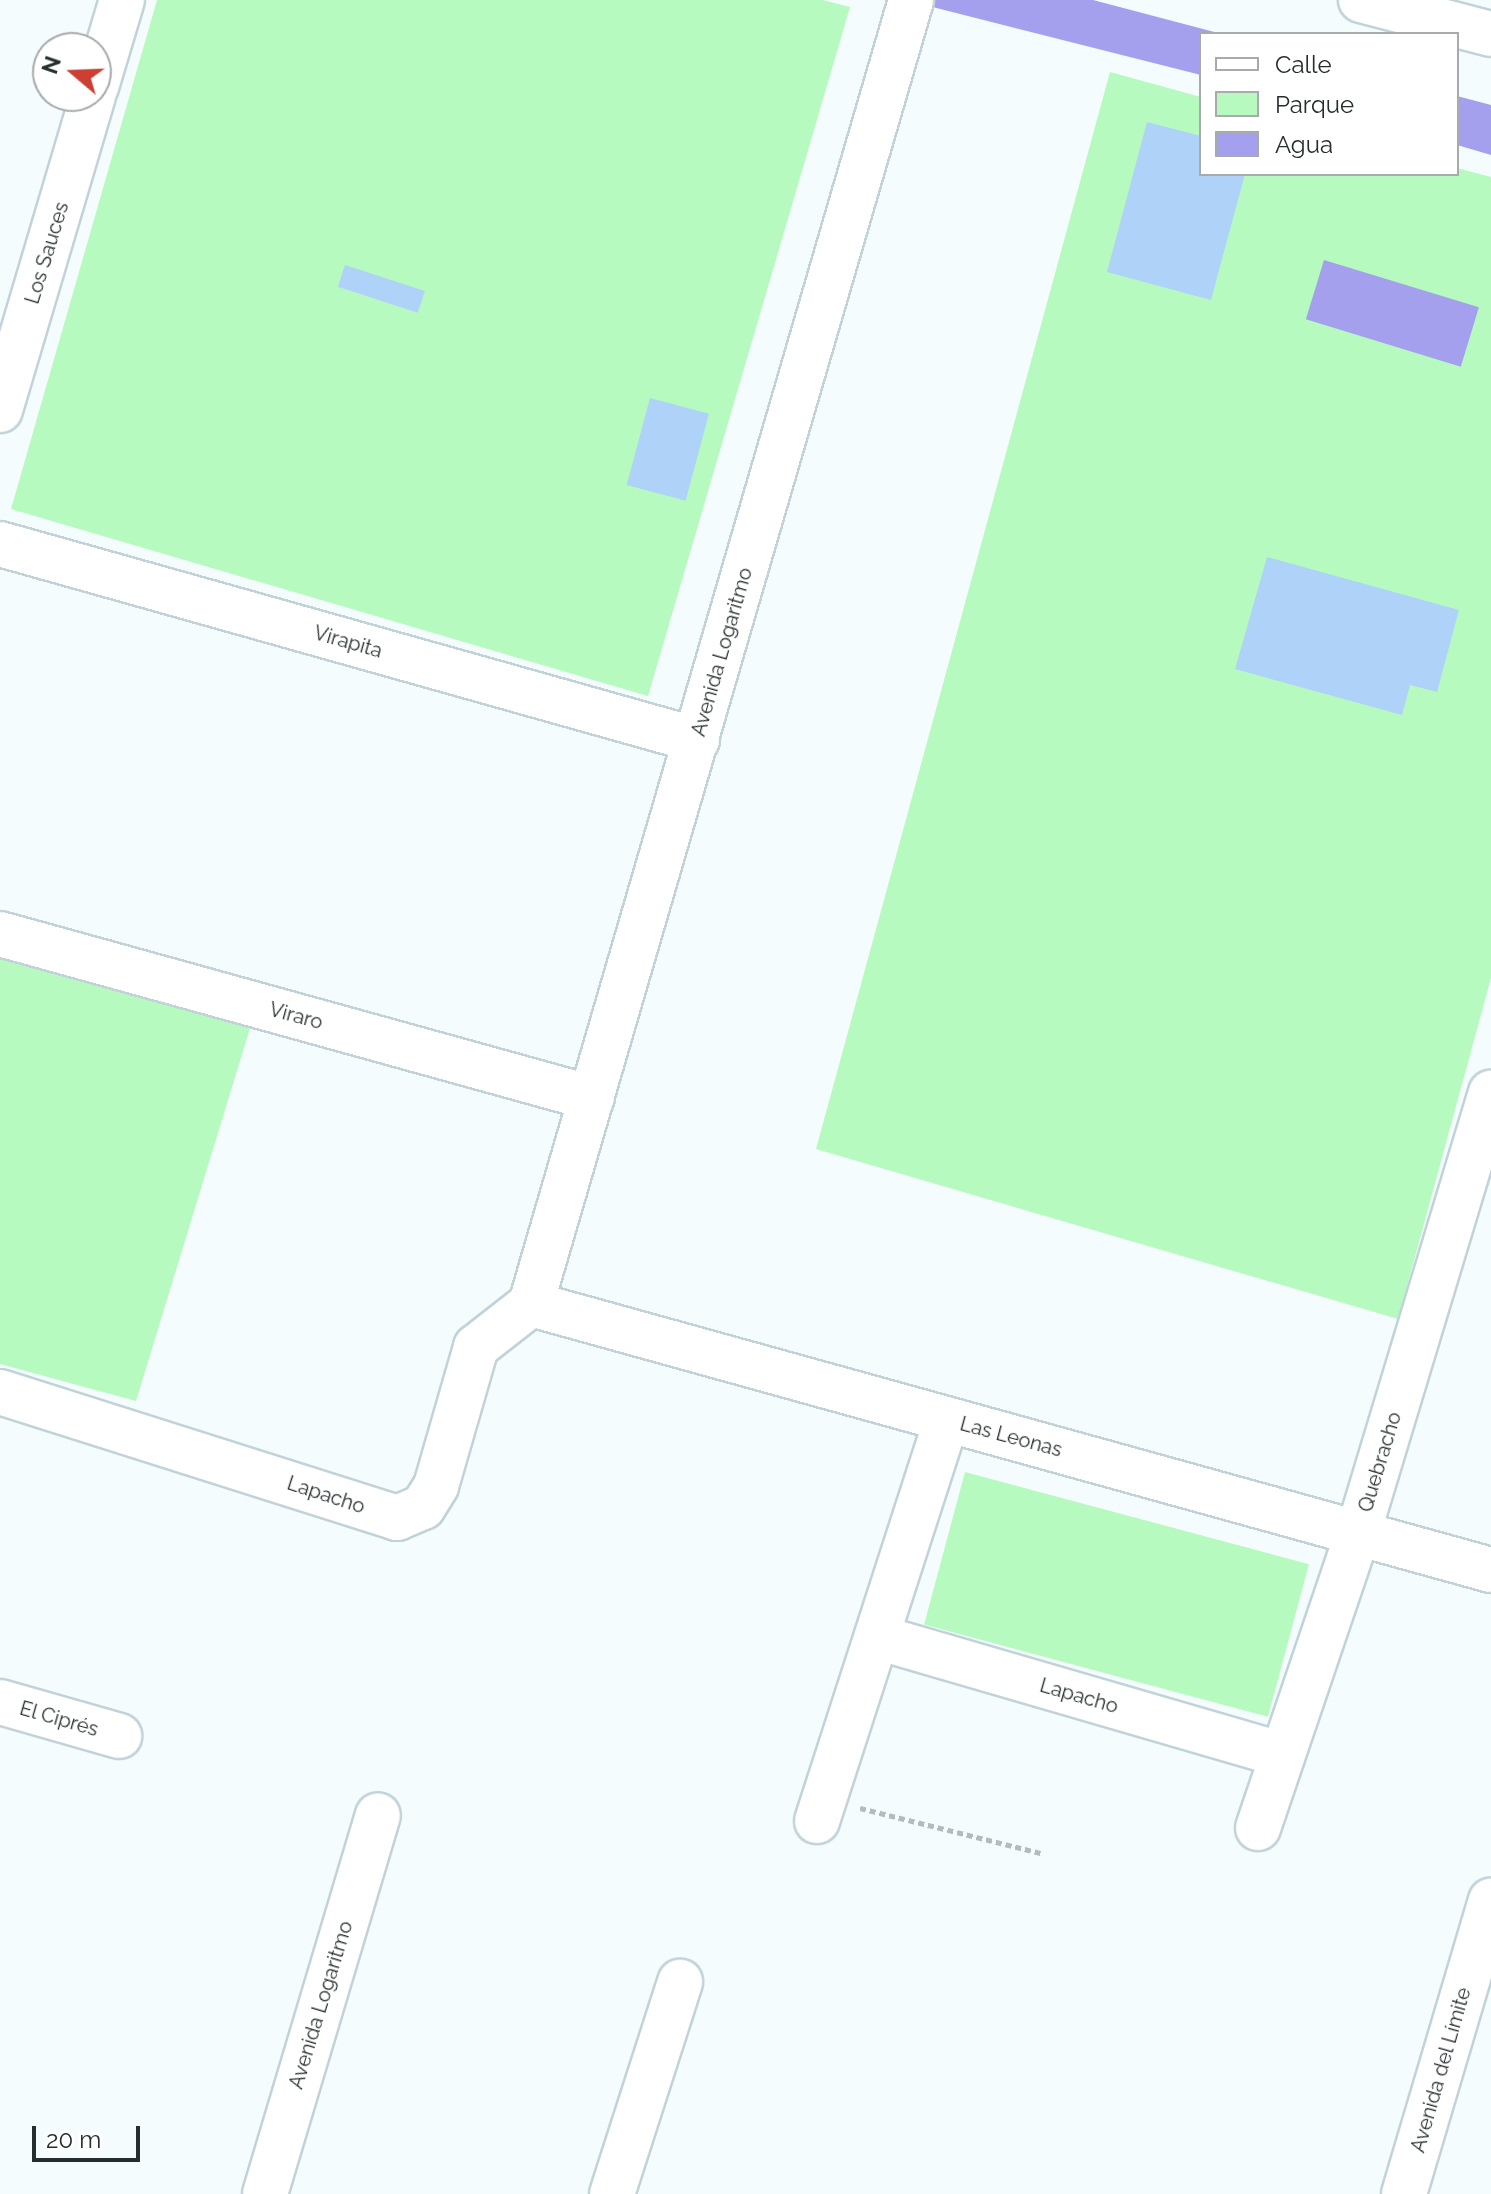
<!DOCTYPE html>
<html>
<head>
<meta charset="utf-8">
<style>
	body { margin:0 }
	#map { position:relative; width:1491px; height:2194px; overflow:hidden; background:#f5fcfe; font-family:Raleway,sans-serif }
	div>[style] { position:absolute }
	.green>* { inset:0; background:#b6fabf; transform-origin:0 0 }
	.water>* { inset:0; background:#a4a0ed; transform-origin:0 0 }
	.building>* { inset:0; background:#afd2f9; transform-origin:0 0 }
	.path>* { height:5px; margin-top:-2.5px; transform-origin:0; background:repeating-linear-gradient(90deg,#b4bbbd 0 6px,transparent 0 10px) }
	.roads { filter:drop-shadow(2px 0 #c1d3d9) drop-shadow(-2px 0 #c1d3d9) drop-shadow(0 2px #c1d3d9) drop-shadow(0 -2px #c1d3d9) }
	.minor>* { height:44px; margin:-22px; padding:0 22px; transform-origin:22px; border-radius:22px; background:#fff }
	span { translate:-50% -50%; white-space:nowrap; text-align:center; line-height:1.15; -webkit-text-stroke:6px #fff; paint-order:stroke }
	.street-label { font-size:20px; color:#262d2f }
	.legend { position:absolute; left:1199px; top:32px; width:260px; height:144px; box-sizing:border-box; background:#fff; border:2px solid #a8abac; margin:0; padding:10px 14px; list-style:none; font-size:24px; color:#262d2f }
	.legend li { display:flex; align-items:center; gap:16px; height:40px }
	.legend b { width:40px; border:2px solid #a8abac }
	.north { position:absolute; left:32px; top:32px; width:80px; height:80px; box-sizing:border-box; background:#fff; border:2px solid #a8abac; border-radius:50%; rotate:289deg; font-size:22px; font-weight:700; line-height:32px; text-align:center; color:#262d2f }
	.north::after { content:''; display:block; margin:auto; width:28px; height:36px; background:#cc3f32; clip-path:polygon(50% 0,100% 100%,50% 72%,0 100%) }
	.scale { position:absolute; left:32px; top:2126px; width:108px; height:36px; box-sizing:border-box; border:4px solid #262d2f; border-top:0; padding-left:10px; font-size:24px; line-height:28px; white-space:nowrap; color:#262d2f; -webkit-text-stroke:6px #fff; paint-order:stroke }
</style>
</head>
<body>
<div id="map">
	<div class="green">
		<div style="clip-path:polygon(157px 0,823px 0,850px 7px,648px 696px,11px 509px)"></div>
		<div style="clip-path:polygon(1110px 72px,1201px 97px,1201px 174px,1457px 174px,1457px 168px,1491px 177px,1491px 978px,1398px 1319px,816px 1149px)"></div>
		<div style="clip-path:polygon(0 956px,250px 1028px,136px 1401px,0 1364px)"></div>
		<div style="left:965px;top:1472px;width:356px;height:158px;rotate:15deg"></div>
	</div>
	<div class="water">
		<div style="clip-path:polygon(905px 0,1093px 0,1222px 34px,1201px 34px,1201px 75px)"></div>
		<div style="clip-path:polygon(1457px 96px,1491px 105px,1491px 155px,1457px 145px)"></div>
		<div style="left:1324px;top:260px;width:162px;height:62px;rotate:17deg"></div>
	</div>
	<div class="building">
		<div style="clip-path:polygon(1147px 122px,1201px 136px,1201px 174px,1245px 174px,1211px 300px,1107px 272px)"></div>
		<div style="left:345px;top:265px;width:84px;height:23px;rotate:18deg"></div>
		<div style="left:650px;top:398px;width:61px;height:90px;rotate:15deg"></div>
		<div style="clip-path:polygon(1267px 557px,1459px 610px,1437px 692px,1410px 685px,1402px 715px,1235px 669px)"></div>
	</div>
	<div class="path">
		<div style="left:860px;top:1808px;width:186px;rotate:14deg"></div>
	</div>
	<div class="roads">
		<div class="minor">
			<div style="left:1361px;top:0;width:134px;rotate:14.7deg"></div>
			<div style="left:96px;top:87px;width:91px;rotate:-73.4deg"></div>
			<div style="left:0;top:410px;width:327px;rotate:-73.5deg"></div>
			<div style="left:0;top:544px;width:724px;rotate:15.71deg"></div>
			<div style="left:0;top:934px;width:614px;rotate:15.48deg"></div>
			<div style="left:531px;top:1304px;width:1358px;rotate:-73.75deg"></div>
			<div style="left:531px;top:1304px;width:996px;rotate:15.49deg"></div>
			<div style="left:0;top:1392px;width:417px;rotate:17.6deg"></div>
			<div style="left:397px;top:1518px;width:28px;rotate:-23deg"></div>
			<div style="left:423px;top:1507px;width:25px;rotate:-58deg"></div>
			<div style="left:436px;top:1486px;width:145px;rotate:-73.9deg"></div>
			<div style="left:476px;top:1347px;width:70px;rotate:-38deg"></div>
			<div style="left:877px;top:1637px;width:421px;rotate:16.2deg"></div>
			<div style="left:0;top:1702px;width:124px;rotate:15.9deg"></div>
			<div style="left:817px;top:1821px;width:422px;rotate:-72.1deg"></div>
			<div style="left:1258px;top:1828px;width:311px;rotate:-71.3deg"></div>
			<div style="left:1358px;top:1533px;width:460px;rotate:-73.2deg"></div>
			<div style="left:265px;top:2194px;width:395px;rotate:-73.4deg"></div>
			<div style="left:612px;top:2194px;width:223px;rotate:-72.2deg"></div>
			<div style="left:1404px;top:2194px;width:306px;rotate:-73.5deg"></div>
		</div>
	</div>
	<div class="street-label">
		<span style="left:47px;top:253px;rotate:-73deg">Los Sauces</span>
		<span style="left:348px;top:642px;rotate:16deg">Virapita</span>
		<span style="left:722px;top:652px;rotate:-74deg">Avenida Logaritmo</span>
		<span style="left:296px;top:1016px;rotate:15deg">Viraro</span>
		<span style="left:1011px;top:1437px;rotate:15deg">Las Leonas</span>
		<span style="left:1380px;top:1462px;rotate:-73deg">Quebracho</span>
		<span style="left:326px;top:1495px;rotate:18deg">Lapacho</span>
		<span style="left:1079px;top:1696px;rotate:16deg">Lapacho</span>
		<span style="left:59px;top:1719px;rotate:16deg">El Ciprés</span>
		<span style="left:321px;top:2005px;rotate:-73deg">Avenida Logaritmo</span>
		<span style="left:1441px;top:2070px;rotate:-74deg">Avenida del Límite</span>
	</div>
	<ul class="legend">
	<li><b style="height:10px;background:#fff"></b>Calle</li>
	<li><b style="height:22px;background:#b6fabf"></b>Parque</li>
	<li><b style="height:22px;background:#a4a0ed"></b>Agua</li>
	</ul>
	<div class="north">N</div>
	<div class="scale">20 m</div>
</div>
</body>
</html>
